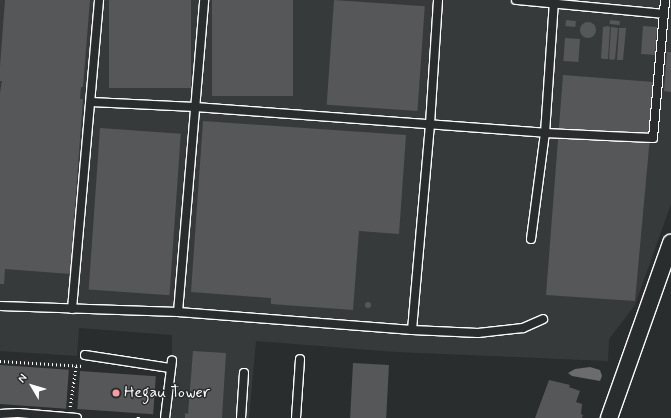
<!DOCTYPE html>
<html>
<head>
<meta charset="utf-8">
<style>
	body { margin:0 }
	#map { position:relative; width:671px; height:418px; overflow:hidden; background:#2a2d2e; font-family:Mynerve,sans-serif }
	div>[style] { position:absolute }
	.built>* { inset:0; background:#373a3b }
	.water>* { inset:0; background:#6a6c6d }
	.building>* { inset:0; background:#555758; transform-origin:0 0 }
	.round { border-radius:50% }
	.path>* { height:2.5px; margin-top:-1.25px; transform-origin:0; background:repeating-linear-gradient(90deg,#fff 0 1px,transparent 0 4px) }
	.roads { filter:drop-shadow(1px 0 #fff) drop-shadow(-1px 0 #fff) drop-shadow(0 1px #fff) drop-shadow(0 -1px #fff) }
	.service>* { height:8px; margin:-4px; padding:0 4px; transform-origin:4px; border-radius:4px; background:#2a2d2e }
	.minor>* { height:16px; margin:-8px; padding:0 8px; transform-origin:8px; border-radius:8px; background:#2a2d2e }
	.dots>* { width:11px; height:11px; translate:-50% -50%; box-sizing:border-box; border:2px solid #2a2d2e; border-radius:50% }
	span { translate:-50% -50%; white-space:nowrap; text-align:center; line-height:1.15; -webkit-text-stroke:3px #2a2d2e; paint-order:stroke }
	.poi-label { font-size:16px; color:#fff }
	.left { translate:0 -50%; text-align:left }
	.north { position:absolute; left:12px; top:366px; width:40px; height:40px; -webkit-text-stroke:3px #2a2d2e; paint-order:stroke; rotate:308deg; font-size:11px; font-weight:700; line-height:16px; text-align:center; color:#fff }
	.north::after { content:''; display:block; margin:auto; width:14px; height:18px; background:#fff; clip-path:polygon(50% 0,100% 100%,50% 72%,0 100%) }
</style>
</head>
<body>
<div id="map">
	<div class="built">
		<div style="clip-path:polygon(0 0,671px 0,671px 204px,635px 305px,609px 339px,608px 361px,396px 352px,256px 341px,249px 418px,165px 418px,172px 360px,172px 335px,79px 328px,77px 356px,0 351px)"></div>
	</div>
	<div class="water">
		<div style="clip-path:polygon(590px 367px,600px 370px,602px 376px,600px 381px,572px 376px,568px 373px,575px 369px)"></div>
	</div>
	<div class="building">
		<div style="clip-path:polygon(5px 0,90px 0,83px 87px,81px 87px,80px 99px,83px 99px,70px 274px,5px 269px,4px 284px,0 284px,0 93px,2px 81px,0 81px,0 66px)"></div>
		<div style="left:109px;top:0;width:82px;height:88px"></div>
		<div style="left:212px;top:0;width:81px;height:96px"></div>
		<div style="left:334px;top:0;width:91px;height:105px;rotate:4deg"></div>
		<div style="left:566px;top:20px;width:10px;height:6px;rotate:6deg"></div>
		<div style="left:610px;top:20px;width:10px;height:4px;rotate:6deg"></div>
		<div class="round" style="left:580px;top:22px;width:16px;height:16px"></div>
		<div style="clip-path:polygon(608px 26px,610px 27px,608px 59px,603px 59px,601px 58px,603px 27px)"></div>
		<div style="left:643px;top:26px;width:14px;height:28px;rotate:4deg"></div>
		<div style="clip-path:polygon(611px 27px,618px 28px,615px 59px,613px 60px,609px 59px)"></div>
		<div style="clip-path:polygon(619px 28px,626px 28px,623px 60px,617px 60px)"></div>
		<div style="left:565px;top:38px;width:15px;height:23px;rotate:4deg"></div>
		<div style="clip-path:polygon(667px 52px,671px 52px,671px 92px,664px 91px)"></div>
		<div style="clip-path:polygon(563px 75px,654px 82px,655px 142px,650px 141px,649px 148px,635px 301px,546px 295px)"></div>
		<div style="clip-path:polygon(203px 121px,406px 135px,399px 234px,359px 231px,353px 310px,271px 304px,271px 298px,191px 292px)"></div>
		<div style="left:100px;top:128px;width:81px;height:162px;rotate:4deg"></div>
		<div class="round" style="left:365px;top:302px;width:6px;height:6px"></div>
		<div style="clip-path:polygon(193px 351px,226px 353px,222px 418px,185px 418px,185px 413px,188px 414px)"></div>
		<div style="left:353px;top:363px;width:36px;height:55px;rotate:3deg"></div>
		<div style="left:0;top:365px;width:69px;height:39px;rotate:4deg"></div>
		<div style="left:80px;top:371px;width:76px;height:38px;rotate:4deg"></div>
		<div style="clip-path:polygon(549px 380px,570px 385px,569px 387px,580px 391px,576px 402px,582px 404px,581px 414px,583px 415px,582px 418px,535px 418px)"></div>
	</div>
	<div class="path">
		<div style="left:0;top:361px;width:84px;rotate:3.4deg"></div>
		<div style="left:70px;top:407px;width:42px;rotate:-81.9deg"></div>
		<div style="left:138px;top:418px;width:4px;rotate:-90deg"></div>
	</div>
	<div class="roads">
		<div class="service">
			<div style="left:516px;top:0;width:148px;rotate:5.4deg"></div>
			<div style="left:91px;top:102px;width:104px;rotate:2.8deg"></div>
			<div style="left:195px;top:107px;width:351px;rotate:4.2deg"></div>
			<div style="left:545px;top:133px;width:108px;rotate:2.7deg"></div>
			<div style="left:653px;top:138px;width:139px;rotate:-85deg"></div>
			<div style="left:531px;top:239px;width:107px;rotate:-82.5deg"></div>
			<div style="left:545px;top:133px;width:133px;rotate:-86.1deg"></div>
			<div style="left:0;top:306px;width:178px;rotate:1.9deg"></div>
			<div style="left:178px;top:312px;width:235px;rotate:4.4deg"></div>
			<div style="left:412px;top:330px;width:66px;rotate:2.6deg"></div>
			<div style="left:478px;top:333px;width:45px;rotate:-6.3deg"></div>
			<div style="left:523px;top:328px;width:22px;rotate:-24deg"></div>
			<div style="left:72px;top:309px;width:310px;rotate:-85deg"></div>
			<div style="left:178px;top:312px;width:313px;rotate:-85.2deg"></div>
			<div style="left:412px;top:330px;width:207px;rotate:-85deg"></div>
			<div style="left:430px;top:124px;width:124px;rotate:-86.3deg"></div>
			<div style="left:85px;top:355px;width:86px;rotate:8.7deg"></div>
			<div style="left:0;top:414px;width:18px;rotate:-3deg"></div>
			<div style="left:18px;top:413px;width:59px;rotate:4.8deg"></div>
			<div style="left:165px;top:418px;width:58px;rotate:-83.1deg"></div>
			<div style="left:241px;top:418px;width:45px;rotate:-86.2deg"></div>
			<div style="left:296px;top:418px;width:59px;rotate:-86.1deg"></div>
		</div>
		<div class="minor">
			<div style="left:609px;top:418px;width:186px;rotate:-70.5deg"></div>
		</div>
	</div>
	<div class="dots">
		<div style="left:116px;top:393px;background:#ff9aa2"></div>
	</div>
	<div class="poi-label">
		<span class="left" style="left:124px;top:393px">Hegau Tower</span>
	</div>
	<div class="north">N</div>
</div>
</body>
</html>
